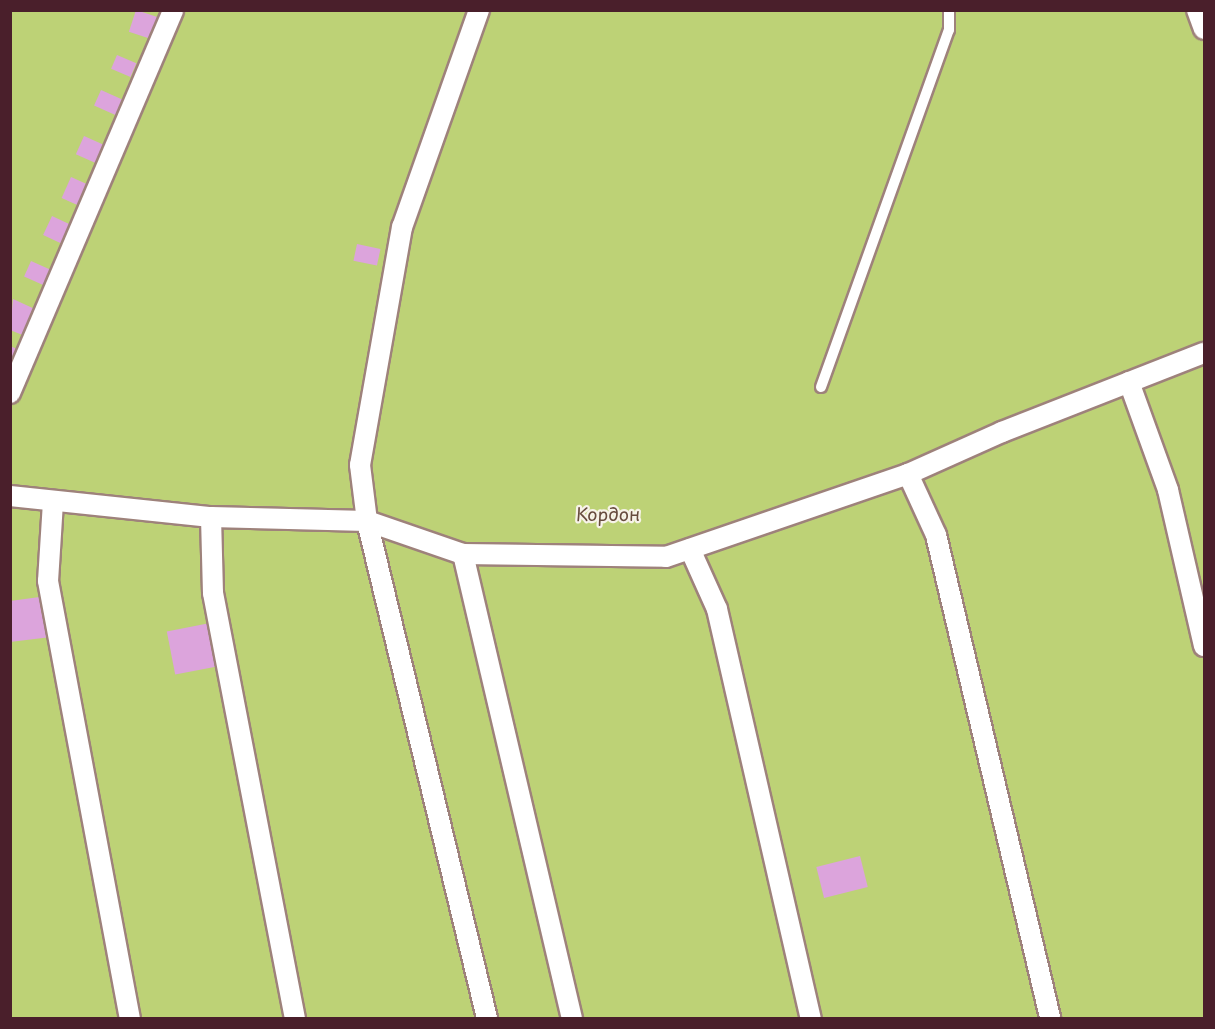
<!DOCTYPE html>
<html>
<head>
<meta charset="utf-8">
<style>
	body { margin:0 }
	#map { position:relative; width:1215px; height:1029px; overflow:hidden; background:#f1e5cb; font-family:"Playpen Sans",sans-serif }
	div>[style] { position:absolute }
	.green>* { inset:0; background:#bdd276; transform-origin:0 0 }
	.building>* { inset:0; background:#dca4dc; transform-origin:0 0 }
	.roads { filter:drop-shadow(2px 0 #9e827b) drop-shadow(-2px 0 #9e827b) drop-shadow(0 2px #9e827b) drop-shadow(0 -2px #9e827b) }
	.lane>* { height:10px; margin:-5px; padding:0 5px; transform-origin:5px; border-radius:5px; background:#fff }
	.street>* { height:20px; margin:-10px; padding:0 10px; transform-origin:10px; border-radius:10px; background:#fff }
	span { translate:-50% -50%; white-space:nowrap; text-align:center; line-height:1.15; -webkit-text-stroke:4.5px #f7f3e8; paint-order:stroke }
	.park-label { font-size:18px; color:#674c3e }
	.frame { position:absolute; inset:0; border:12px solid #4a1f2b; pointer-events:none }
</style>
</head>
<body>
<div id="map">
	<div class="green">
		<div style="left:11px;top:11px;width:1193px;height:1007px"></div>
	</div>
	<div class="building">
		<div style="left:136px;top:10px;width:28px;height:23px;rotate:18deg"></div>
		<div style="left:117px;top:55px;width:21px;height:15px;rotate:23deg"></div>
		<div style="left:101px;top:90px;width:30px;height:17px;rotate:24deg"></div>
		<div style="left:84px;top:136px;width:27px;height:20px;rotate:24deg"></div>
		<div style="left:71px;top:177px;width:22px;height:23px;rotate:24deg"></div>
		<div style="left:52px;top:216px;width:26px;height:21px;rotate:25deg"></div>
		<div style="left:357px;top:244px;width:24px;height:17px;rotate:12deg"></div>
		<div style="left:31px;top:261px;width:27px;height:17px;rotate:24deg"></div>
		<div style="clip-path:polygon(13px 299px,37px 310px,25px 336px,10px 330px)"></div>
		<div style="clip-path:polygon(10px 346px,22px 351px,10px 370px)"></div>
		<div style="clip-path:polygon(47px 596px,51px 637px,10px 642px,10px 601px)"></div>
		<div style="left:210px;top:623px;width:44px;height:44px;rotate:79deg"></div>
		<div style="left:860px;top:856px;width:32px;height:45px;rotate:76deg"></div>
	</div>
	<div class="roads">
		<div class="lane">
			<div style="left:821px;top:387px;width:379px;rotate:-70.3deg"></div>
			<div style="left:949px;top:30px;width:20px;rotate:-90deg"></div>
		</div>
		<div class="street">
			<div style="left:479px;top:10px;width:230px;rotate:109.5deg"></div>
			<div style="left:402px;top:227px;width:242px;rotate:100deg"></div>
			<div style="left:360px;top:465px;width:56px;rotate:82.9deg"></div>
			<div style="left:367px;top:521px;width:511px;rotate:76.43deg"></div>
			<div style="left:1197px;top:10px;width:20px;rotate:70deg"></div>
			<div style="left:1129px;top:382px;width:115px;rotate:70.1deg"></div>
			<div style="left:1168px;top:490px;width:160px;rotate:77deg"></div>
			<div style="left:10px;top:393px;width:416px;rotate:-66.9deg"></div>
			<div style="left:908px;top:474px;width:67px;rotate:65.3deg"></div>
			<div style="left:936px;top:535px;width:496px;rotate:76.7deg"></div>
			<div style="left:10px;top:496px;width:202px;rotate:6deg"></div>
			<div style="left:211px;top:517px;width:156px;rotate:1.5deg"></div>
			<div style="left:367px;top:521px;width:102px;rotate:19deg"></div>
			<div style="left:463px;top:554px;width:203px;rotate:0.8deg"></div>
			<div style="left:666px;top:557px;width:256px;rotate:-18.9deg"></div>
			<div style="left:908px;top:474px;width:103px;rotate:-24.1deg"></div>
			<div style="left:1002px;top:432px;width:217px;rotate:-21.4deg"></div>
			<div style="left:53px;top:502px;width:79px;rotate:93.6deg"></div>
			<div style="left:48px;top:581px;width:445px;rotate:79.4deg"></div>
			<div style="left:211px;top:517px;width:76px;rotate:88.5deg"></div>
			<div style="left:213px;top:593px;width:433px;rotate:79.1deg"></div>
			<div style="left:690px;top:549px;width:66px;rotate:65.8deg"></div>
			<div style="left:717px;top:609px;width:420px;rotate:77.1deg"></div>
			<div style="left:463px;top:554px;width:477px;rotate:76.8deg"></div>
		</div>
	</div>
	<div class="park-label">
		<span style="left:608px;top:514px">Кордон</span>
	</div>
	<div class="frame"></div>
</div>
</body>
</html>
